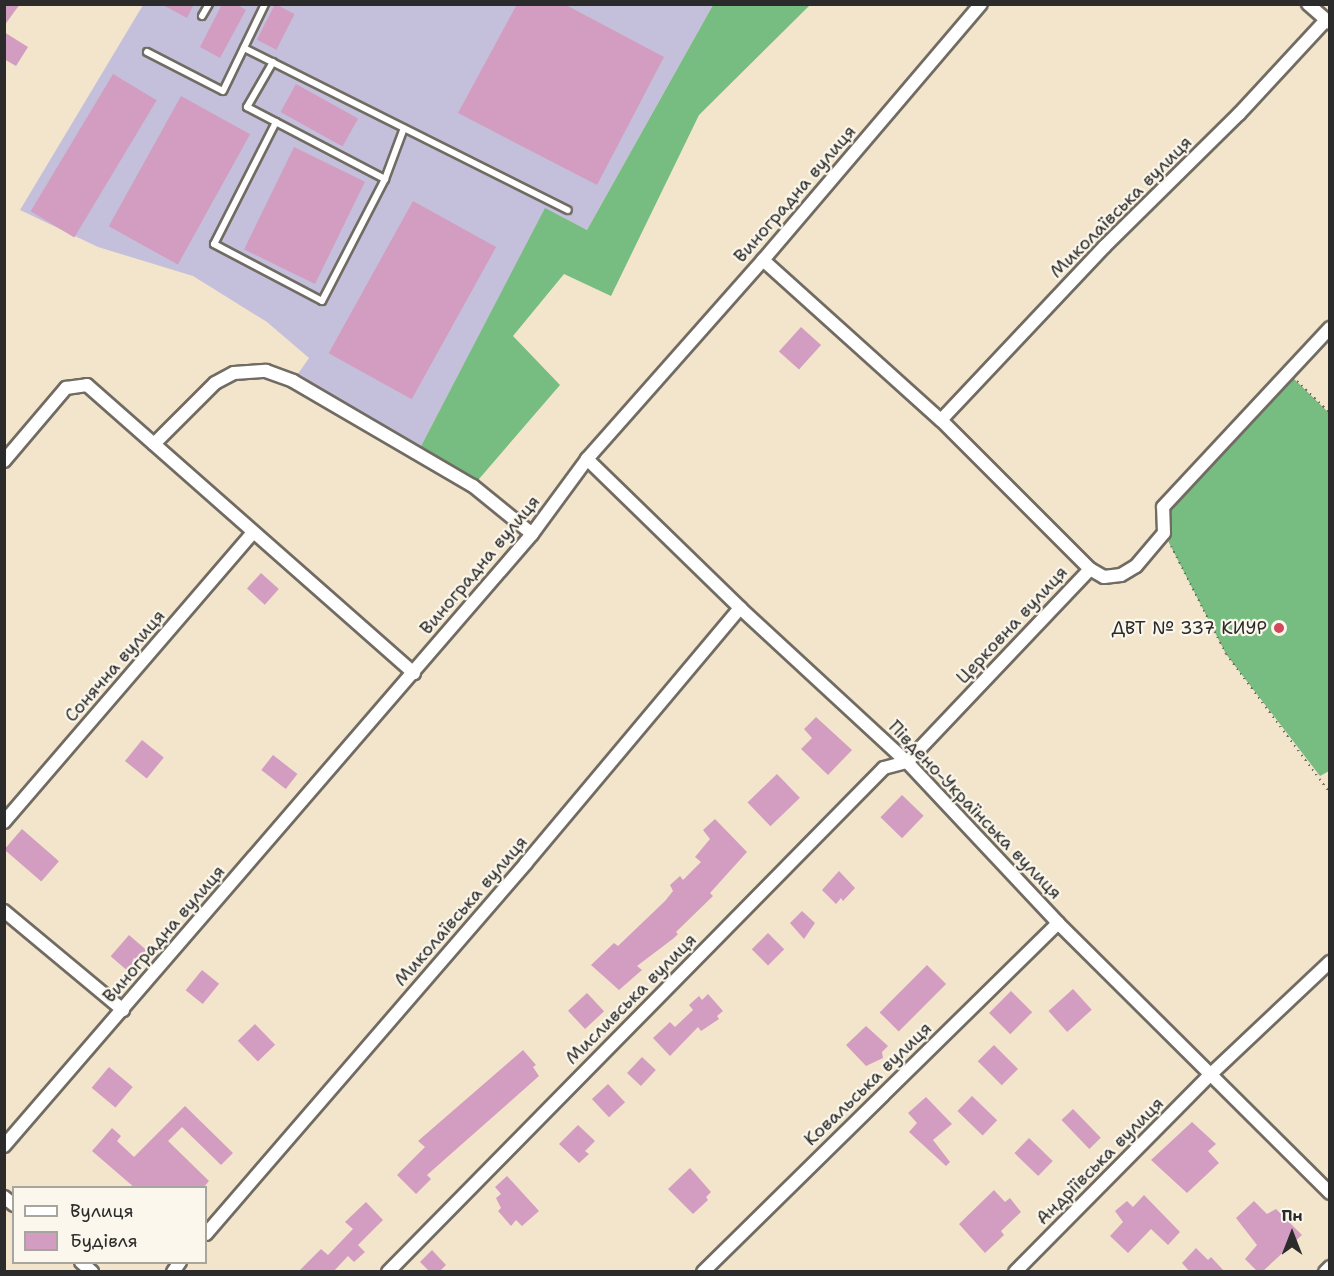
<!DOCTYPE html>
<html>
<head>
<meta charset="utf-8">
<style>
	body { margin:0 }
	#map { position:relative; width:1334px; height:1276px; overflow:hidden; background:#f3e5cb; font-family:"Shantell Sans",sans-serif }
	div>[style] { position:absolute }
	.industrial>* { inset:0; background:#c4c0db }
	.forest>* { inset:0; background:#77bc80 }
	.building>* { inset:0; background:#d29dc1; transform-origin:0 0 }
	.path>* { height:2px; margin-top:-1px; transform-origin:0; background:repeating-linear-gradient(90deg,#716c63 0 1.5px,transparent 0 6px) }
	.roads { filter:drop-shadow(2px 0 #716c63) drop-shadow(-2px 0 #716c63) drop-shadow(0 2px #716c63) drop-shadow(0 -2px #716c63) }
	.service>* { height:6px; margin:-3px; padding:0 3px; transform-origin:3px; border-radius:3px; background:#fff }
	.minor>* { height:12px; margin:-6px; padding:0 6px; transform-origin:6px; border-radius:6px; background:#fff }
	.dots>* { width:16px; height:16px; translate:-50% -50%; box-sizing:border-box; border:3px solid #fbf7ec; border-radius:50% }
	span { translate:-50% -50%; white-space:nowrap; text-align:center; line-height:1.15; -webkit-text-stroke:4.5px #fbf7ec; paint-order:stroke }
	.street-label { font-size:18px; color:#2b2b2b }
	.poi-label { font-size:18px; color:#2b2b2b }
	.right { translate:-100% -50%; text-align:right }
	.frame { position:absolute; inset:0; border:6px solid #2b2b2b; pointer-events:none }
	.legend { position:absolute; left:12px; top:1186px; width:195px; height:78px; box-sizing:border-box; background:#fbf7ec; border:2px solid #a8a59f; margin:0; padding:8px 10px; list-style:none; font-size:18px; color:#2b2b2b }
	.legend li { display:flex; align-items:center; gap:12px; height:30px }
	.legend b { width:30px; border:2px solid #a8a59f }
	.north { position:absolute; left:1262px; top:1204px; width:60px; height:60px; -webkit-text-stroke:4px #fbf7ec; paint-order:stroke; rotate:0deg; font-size:16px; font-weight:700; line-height:24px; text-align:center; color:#2b2b2b }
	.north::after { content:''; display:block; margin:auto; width:21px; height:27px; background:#2b2b2b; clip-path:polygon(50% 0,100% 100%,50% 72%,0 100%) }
</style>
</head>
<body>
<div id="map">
	<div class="industrial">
		<div style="clip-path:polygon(143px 5px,713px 5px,587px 230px,545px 209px,418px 452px,293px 381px,309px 358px,267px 322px,193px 276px,98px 247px,20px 210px)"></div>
	</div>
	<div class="forest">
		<div style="clip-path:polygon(713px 5px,810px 5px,699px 115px,611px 296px,564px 274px,513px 336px,560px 385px,473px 486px,418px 452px,545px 208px,587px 230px)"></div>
		<div style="clip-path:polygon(1288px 373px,1329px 413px,1329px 771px,1320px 776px,1226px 654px,1164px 533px,1163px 507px)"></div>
	</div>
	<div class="building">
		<div style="clip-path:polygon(4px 4px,20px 4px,4px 26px)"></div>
		<div style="clip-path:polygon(161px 4px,194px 4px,187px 18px)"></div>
		<div style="clip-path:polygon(222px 4px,236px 4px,246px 10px,220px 58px,200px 47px)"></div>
		<div style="left:275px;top:4px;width:22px;height:40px;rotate:27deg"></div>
		<div style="clip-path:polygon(517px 4px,564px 4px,664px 57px,597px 185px,458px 113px)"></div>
		<div style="clip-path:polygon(4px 32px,28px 47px,16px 66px,4px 59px)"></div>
		<div style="left:113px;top:74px;width:51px;height:160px;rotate:31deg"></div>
		<div style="left:296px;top:84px;width:71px;height:32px;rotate:29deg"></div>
		<div style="left:181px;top:96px;width:79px;height:149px;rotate:29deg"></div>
		<div style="left:294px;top:147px;width:79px;height:114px;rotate:26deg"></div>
		<div style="left:413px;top:201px;width:95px;height:174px;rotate:29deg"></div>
		<div style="left:801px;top:327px;width:27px;height:33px;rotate:42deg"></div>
		<div style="left:261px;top:573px;width:24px;height:21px;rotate:42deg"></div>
		<div style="clip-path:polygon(816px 717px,852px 750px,828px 775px,801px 749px,812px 738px,804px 729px)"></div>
		<div style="left:142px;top:740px;width:28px;height:27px;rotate:39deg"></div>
		<div style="left:273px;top:755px;width:31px;height:19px;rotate:38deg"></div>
		<div style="left:777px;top:774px;width:33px;height:41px;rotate:46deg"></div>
		<div style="left:902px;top:795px;width:30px;height:31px;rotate:44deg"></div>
		<div style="clip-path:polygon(715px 819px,747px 852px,710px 893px,713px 896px,676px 932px,678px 934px,674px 938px,637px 966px,642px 970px,619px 990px,591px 965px,614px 943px,618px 946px,665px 901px,673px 891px,670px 885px,680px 876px,683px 880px,701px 862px,695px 857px,710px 839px,703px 830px)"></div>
		<div style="left:22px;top:829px;width:49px;height:27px;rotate:41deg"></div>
		<div style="clip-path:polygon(839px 871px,855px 888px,843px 901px,841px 898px,836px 904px,822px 890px)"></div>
		<div style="clip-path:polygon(802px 911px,815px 923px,804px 939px,790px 923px)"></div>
		<div style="left:768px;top:933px;width:23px;height:23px;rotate:45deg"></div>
		<div style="left:129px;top:935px;width:23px;height:28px;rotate:41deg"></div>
		<div style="left:927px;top:965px;width:27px;height:67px;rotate:45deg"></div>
		<div style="left:202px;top:970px;width:22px;height:26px;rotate:39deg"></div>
		<div style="left:1073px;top:989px;width:28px;height:33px;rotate:48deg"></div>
		<div style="left:1011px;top:991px;width:30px;height:31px;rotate:45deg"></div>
		<div style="left:587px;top:993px;width:25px;height:26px;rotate:47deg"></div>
		<div style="clip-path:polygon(708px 994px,723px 1011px,717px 1016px,719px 1019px,701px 1031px,698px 1027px,670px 1056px,653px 1038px,670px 1022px,675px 1027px,693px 1010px,689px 1005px,699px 996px,702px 1000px)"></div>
		<div style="left:255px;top:1024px;width:29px;height:24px;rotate:46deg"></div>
		<div style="clip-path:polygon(866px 1026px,888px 1046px,882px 1052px,883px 1058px,866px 1066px,846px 1045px)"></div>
		<div style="left:994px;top:1045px;width:34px;height:23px;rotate:45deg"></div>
		<div style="clip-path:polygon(523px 1050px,536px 1065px,533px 1067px,539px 1076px,427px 1175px,431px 1179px,416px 1194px,397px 1175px,425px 1147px,418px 1141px)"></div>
		<div style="left:642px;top:1057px;width:19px;height:22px;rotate:43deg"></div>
		<div style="left:109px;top:1067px;width:31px;height:27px;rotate:40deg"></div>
		<div style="left:608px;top:1084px;width:25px;height:22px;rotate:47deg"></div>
		<div style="left:972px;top:1096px;width:35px;height:21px;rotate:44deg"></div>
		<div style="clip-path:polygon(926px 1097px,952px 1124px,933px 1140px,950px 1162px,946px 1166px,909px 1132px,917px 1123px,908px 1113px)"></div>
		<div style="clip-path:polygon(185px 1106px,233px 1153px,221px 1165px,182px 1127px,168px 1141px,209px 1181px,203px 1188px,135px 1188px,92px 1151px,112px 1128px,121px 1136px,117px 1141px,134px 1157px)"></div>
		<div style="left:1073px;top:1109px;width:40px;height:16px;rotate:46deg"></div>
		<div style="clip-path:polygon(1192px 1122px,1216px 1144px,1208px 1151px,1219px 1163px,1187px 1193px,1151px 1160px)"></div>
		<div style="clip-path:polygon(578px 1125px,595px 1141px,585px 1151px,589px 1154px,579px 1163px,559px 1144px)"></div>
		<div style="left:1029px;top:1138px;width:33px;height:21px;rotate:44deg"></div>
		<div style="clip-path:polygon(690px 1168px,711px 1192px,706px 1197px,708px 1200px,693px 1214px,668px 1189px)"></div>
		<div style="clip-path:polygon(507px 1176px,539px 1211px,522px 1226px,516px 1220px,511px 1226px,498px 1211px,501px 1208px,496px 1198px,501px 1194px,495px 1187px)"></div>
		<div style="clip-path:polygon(994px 1190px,1005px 1202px,1010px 1198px,1021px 1212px,1001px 1231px,1004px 1235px,985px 1253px,959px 1224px)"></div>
		<div style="clip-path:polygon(1144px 1195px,1180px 1232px,1168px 1245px,1151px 1229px,1128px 1253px,1110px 1236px,1123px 1222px,1115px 1211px,1127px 1201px,1133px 1207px)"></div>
		<div style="clip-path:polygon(1254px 1201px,1267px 1214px,1276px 1209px,1302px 1235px,1262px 1272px,1258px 1272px,1245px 1259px,1257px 1245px,1236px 1218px)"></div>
		<div style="clip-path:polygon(366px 1202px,383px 1220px,358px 1245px,365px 1252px,354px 1262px,348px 1256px,333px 1272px,298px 1272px,321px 1249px,328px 1255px,353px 1229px,345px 1222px)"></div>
		<div style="clip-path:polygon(1196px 1248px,1208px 1260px,1211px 1257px,1225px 1272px,1190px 1272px,1182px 1263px)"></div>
		<div style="clip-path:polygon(432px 1250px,446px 1265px,439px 1272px,430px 1272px,420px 1262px)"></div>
	</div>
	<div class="path">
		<div style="left:1297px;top:381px;width:46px;rotate:44.1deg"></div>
		<div style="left:1171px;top:546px;width:121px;rotate:63deg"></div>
		<div style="left:1226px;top:654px;width:174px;rotate:53.2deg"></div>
	</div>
	<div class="roads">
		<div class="service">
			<div style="left:202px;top:16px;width:14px;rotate:-60deg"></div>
			<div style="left:244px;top:48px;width:362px;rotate:26.6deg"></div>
			<div style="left:147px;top:52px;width:85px;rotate:27.2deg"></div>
			<div style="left:223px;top:91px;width:97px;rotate:-64.2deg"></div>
			<div style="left:273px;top:62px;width:52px;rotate:120deg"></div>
			<div style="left:247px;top:107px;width:156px;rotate:27.6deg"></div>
			<div style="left:276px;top:122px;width:137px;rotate:116.9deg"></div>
			<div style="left:214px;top:244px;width:122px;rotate:27.8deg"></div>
			<div style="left:322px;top:301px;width:137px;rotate:-62.7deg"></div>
			<div style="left:385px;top:179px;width:54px;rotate:-69.6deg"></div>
		</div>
		<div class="minor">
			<div style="left:1308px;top:4px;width:29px;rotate:41deg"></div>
			<div style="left:763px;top:260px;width:239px;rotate:42deg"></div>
			<div style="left:941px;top:420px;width:211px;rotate:45deg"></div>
			<div style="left:941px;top:420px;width:239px;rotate:-46.7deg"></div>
			<div style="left:1105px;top:246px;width:188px;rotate:-44.6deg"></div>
			<div style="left:1239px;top:114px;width:128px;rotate:-47.2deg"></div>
			<div style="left:154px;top:444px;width:86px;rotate:-45deg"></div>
			<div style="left:215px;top:383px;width:21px;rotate:-28deg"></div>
			<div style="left:234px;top:373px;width:32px;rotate:-4deg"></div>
			<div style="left:266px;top:371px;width:29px;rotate:20deg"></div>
			<div style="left:293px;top:381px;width:208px;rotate:30.3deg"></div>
			<div style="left:473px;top:486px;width:76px;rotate:39.1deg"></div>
			<div style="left:587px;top:459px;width:214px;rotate:44.2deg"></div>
			<div style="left:740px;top:608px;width:227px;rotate:42.7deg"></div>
			<div style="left:907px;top:762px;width:221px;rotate:46.8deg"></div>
			<div style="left:1058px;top:923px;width:383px;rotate:44.8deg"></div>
			<div style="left:4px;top:461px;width:96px;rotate:-49.7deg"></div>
			<div style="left:66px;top:388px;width:21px;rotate:-8deg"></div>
			<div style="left:87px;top:385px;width:436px;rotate:41.4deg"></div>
			<div style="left:907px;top:762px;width:266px;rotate:-46.5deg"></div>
			<div style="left:1090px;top:569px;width:16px;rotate:30deg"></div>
			<div style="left:1104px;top:577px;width:17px;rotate:-7deg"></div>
			<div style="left:1121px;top:575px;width:17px;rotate:-31deg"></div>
			<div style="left:1136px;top:566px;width:43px;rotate:-49.7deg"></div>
			<div style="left:1164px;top:533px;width:26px;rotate:-92deg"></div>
			<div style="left:1163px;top:507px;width:245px;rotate:-47deg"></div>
			<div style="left:4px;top:822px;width:381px;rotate:-49.3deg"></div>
			<div style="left:4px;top:911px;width:155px;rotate:39.8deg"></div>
			<div style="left:4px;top:1146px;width:808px;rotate:-49.21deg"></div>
			<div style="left:532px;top:534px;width:93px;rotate:-53.7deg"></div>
			<div style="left:587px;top:459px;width:266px;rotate:-48.5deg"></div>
			<div style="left:763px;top:260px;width:336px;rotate:-49.6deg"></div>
			<div style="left:4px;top:1197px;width:13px;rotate:39deg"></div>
			<div style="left:206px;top:1234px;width:490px;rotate:-49.2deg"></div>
			<div style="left:526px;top:863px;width:333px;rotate:-50deg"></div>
			<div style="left:81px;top:1262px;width:15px;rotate:42deg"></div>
			<div style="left:173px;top:1272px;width:12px;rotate:-55deg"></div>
			<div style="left:388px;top:1272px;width:707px;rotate:-45.46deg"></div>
			<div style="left:884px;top:768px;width:24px;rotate:-15deg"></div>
			<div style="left:703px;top:1272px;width:498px;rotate:-44.5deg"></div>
			<div style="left:1015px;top:1272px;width:277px;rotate:-45.3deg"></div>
			<div style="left:1210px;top:1075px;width:165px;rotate:-43.3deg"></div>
			<div style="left:1325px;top:1272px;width:7px;rotate:-45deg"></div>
		</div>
	</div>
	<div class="dots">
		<div style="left:1279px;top:628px;background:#d1495b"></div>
	</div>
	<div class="street-label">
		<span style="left:795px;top:194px;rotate:-49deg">Виноградна вулиця</span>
		<span style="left:1121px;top:207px;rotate:-45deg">Миколаївська вулиця</span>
		<span style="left:480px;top:565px;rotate:-50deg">Виноградна вулиця</span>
		<span style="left:1012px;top:625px;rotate:-47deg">Церковна вулиця</span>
		<span style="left:115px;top:666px;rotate:-49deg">Сонячна вулиця</span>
		<span style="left:975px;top:810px;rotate:46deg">Південо-Українська вулиця</span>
		<span style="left:461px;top:911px;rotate:-49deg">Миколаївська вулиця</span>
		<span style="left:164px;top:934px;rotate:-49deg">Виноградна вулиця</span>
		<span style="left:631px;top:999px;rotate:-45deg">Мисливська вулиця</span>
		<span style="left:868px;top:1084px;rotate:-44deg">Ковальська вулиця</span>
		<span style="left:1100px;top:1161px;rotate:-45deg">Андріївська вулиця</span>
	</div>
	<div class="poi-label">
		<span class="right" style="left:1267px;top:628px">ДВТ № 337 КИУР</span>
	</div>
	<div class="frame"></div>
	<ul class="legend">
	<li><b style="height:8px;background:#fff"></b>Вулиця</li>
	<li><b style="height:16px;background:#d29dc1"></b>Будівля</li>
	</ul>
	<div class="north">Пн</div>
</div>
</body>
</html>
